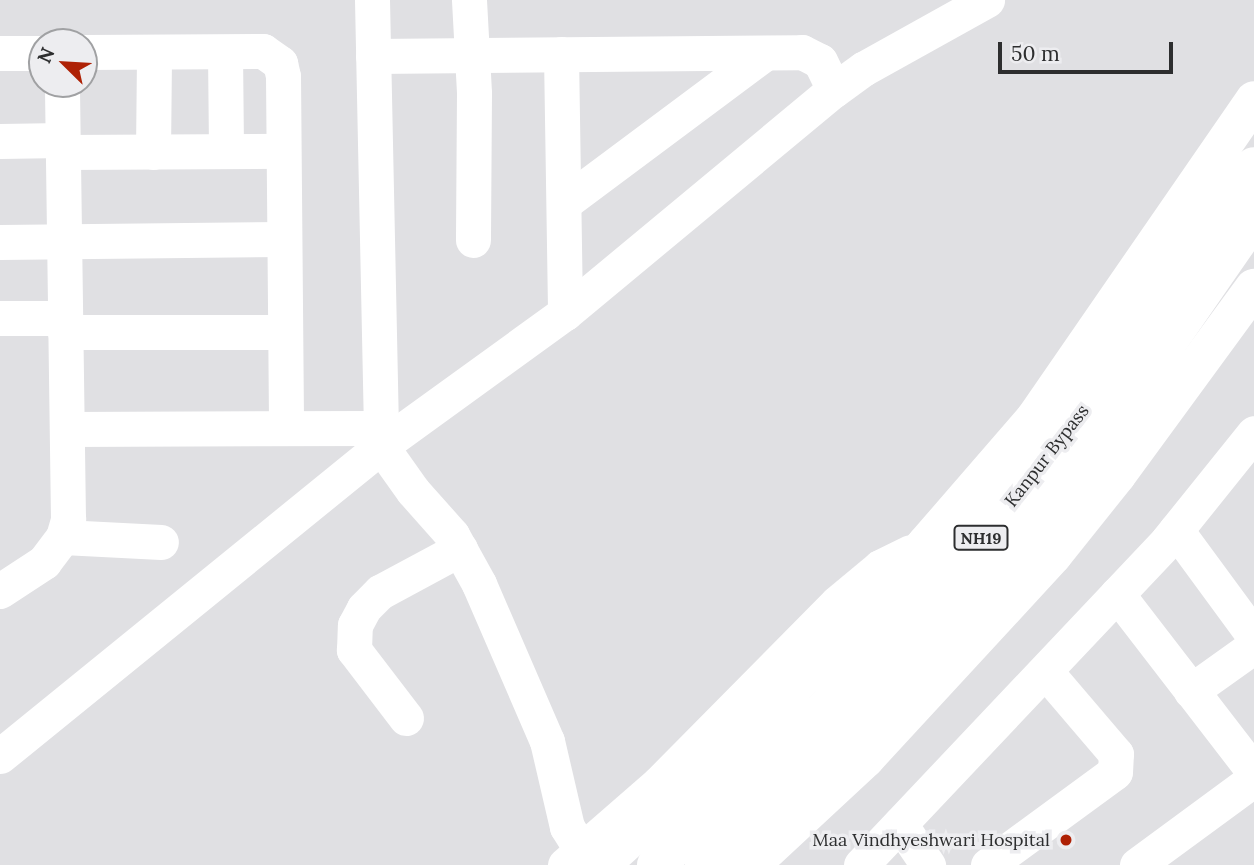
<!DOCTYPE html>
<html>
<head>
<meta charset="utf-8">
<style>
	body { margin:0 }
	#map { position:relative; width:1254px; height:865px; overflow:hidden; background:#e0e0e3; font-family:Lora,serif }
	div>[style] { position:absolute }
	.minor>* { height:35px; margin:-17.5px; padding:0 17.5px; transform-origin:17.5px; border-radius:17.5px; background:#fff }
	.major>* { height:38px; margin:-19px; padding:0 19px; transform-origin:19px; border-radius:19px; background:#fff }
	.highway>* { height:38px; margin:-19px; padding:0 19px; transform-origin:19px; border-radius:19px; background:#fff }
	.dots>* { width:19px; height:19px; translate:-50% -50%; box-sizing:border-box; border:4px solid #ededf0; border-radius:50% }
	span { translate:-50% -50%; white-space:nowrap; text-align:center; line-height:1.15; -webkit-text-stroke:7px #ededf0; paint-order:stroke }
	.shield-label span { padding:2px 5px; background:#ededf0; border:2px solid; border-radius:5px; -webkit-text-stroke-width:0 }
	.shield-label { font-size:16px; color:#2d2e2f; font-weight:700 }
	.street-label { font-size:18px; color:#2d2e2f }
	.poi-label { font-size:18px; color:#2d2e2f }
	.right { translate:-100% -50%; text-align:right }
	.north { position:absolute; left:28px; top:28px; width:70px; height:70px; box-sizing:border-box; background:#ededf0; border:2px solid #a0a1a3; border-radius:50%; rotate:294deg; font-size:19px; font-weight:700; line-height:28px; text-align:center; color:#2d2e2f }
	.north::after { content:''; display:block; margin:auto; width:24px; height:32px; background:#ae2105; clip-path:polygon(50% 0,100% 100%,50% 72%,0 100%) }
	.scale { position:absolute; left:998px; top:42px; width:175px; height:32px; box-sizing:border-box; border:4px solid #2d2e2f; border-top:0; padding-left:9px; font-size:21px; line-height:24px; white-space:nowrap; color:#2d2e2f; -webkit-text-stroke:5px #ededf0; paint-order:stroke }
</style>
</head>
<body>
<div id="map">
	<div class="minor">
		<div style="left:372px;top:0;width:446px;rotate:88.8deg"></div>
		<div style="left:381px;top:446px;width:55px;rotate:54.6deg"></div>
		<div style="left:413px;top:491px;width:59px;rotate:48.4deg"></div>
		<div style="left:452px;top:535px;width:56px;rotate:61.1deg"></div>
		<div style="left:479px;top:584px;width:171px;rotate:66.6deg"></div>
		<div style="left:547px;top:741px;width:88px;rotate:76.9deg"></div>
		<div style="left:567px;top:827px;width:28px;rotate:58deg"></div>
		<div style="left:469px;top:0;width:93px;rotate:86.9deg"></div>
		<div style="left:474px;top:93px;width:147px;rotate:90.4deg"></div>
		<div style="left:84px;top:52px;width:179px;rotate:-0.3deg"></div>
		<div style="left:263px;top:51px;width:21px;rotate:35deg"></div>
		<div style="left:280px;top:63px;width:13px;rotate:77deg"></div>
		<div style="left:283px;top:76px;width:352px;rotate:89.5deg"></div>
		<div style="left:225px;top:52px;width:99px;rotate:89.4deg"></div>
		<div style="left:0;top:53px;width:42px"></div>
		<div style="left:561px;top:54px;width:259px;rotate:89.1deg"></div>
		<div style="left:373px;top:56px;width:429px;rotate:-0.5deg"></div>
		<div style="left:802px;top:52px;width:20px;rotate:27deg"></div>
		<div style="left:820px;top:61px;width:32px;rotate:64deg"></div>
		<div style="left:0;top:141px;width:63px;rotate:-0.9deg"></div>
		<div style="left:63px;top:152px;width:220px;rotate:-0.3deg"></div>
		<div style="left:153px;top:152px;width:100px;rotate:-89.4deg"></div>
		<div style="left:564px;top:203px;width:251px;rotate:-36.7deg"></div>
		<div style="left:0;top:242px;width:284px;rotate:-0.6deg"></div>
		<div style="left:0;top:318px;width:65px"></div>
		<div style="left:65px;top:332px;width:220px"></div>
		<div style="left:67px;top:429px;width:313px;rotate:-0.2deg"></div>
		<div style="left:1176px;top:530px;width:132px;rotate:53.7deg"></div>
		<div style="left:63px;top:537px;width:98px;rotate:2.9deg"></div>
		<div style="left:0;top:591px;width:53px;rotate:-33.4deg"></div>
		<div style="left:44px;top:562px;width:31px;rotate:-53deg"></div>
		<div style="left:63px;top:537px;width:19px;rotate:-74deg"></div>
		<div style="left:68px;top:519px;width:435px;rotate:-90.8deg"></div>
		<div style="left:1117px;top:594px;width:225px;rotate:52.4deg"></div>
		<div style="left:1191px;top:691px;width:77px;rotate:-35.5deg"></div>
		<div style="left:406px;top:718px;width:86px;rotate:-127.4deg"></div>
		<div style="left:354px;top:650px;width:25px;rotate:-88deg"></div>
		<div style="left:355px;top:625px;width:19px;rotate:-62deg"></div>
		<div style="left:364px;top:608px;width:23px;rotate:-45deg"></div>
		<div style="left:380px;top:592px;width:91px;rotate:-28.3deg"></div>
		<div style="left:0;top:756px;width:491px;rotate:-39.1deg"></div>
		<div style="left:381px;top:446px;width:227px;rotate:-35.9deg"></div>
		<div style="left:565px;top:313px;width:349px;rotate:-39.7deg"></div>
		<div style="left:834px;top:90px;width:36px;rotate:-36deg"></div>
		<div style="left:863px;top:69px;width:142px;rotate:-29.1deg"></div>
		<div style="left:900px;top:824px;width:50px;rotate:55.7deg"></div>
		<div style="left:565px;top:865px;width:125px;rotate:-41.1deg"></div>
		<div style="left:659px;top:783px;width:253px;rotate:-45.3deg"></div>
		<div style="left:837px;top:603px;width:56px;rotate:-39.9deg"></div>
		<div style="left:880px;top:567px;width:34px;rotate:-26deg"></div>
		<div style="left:861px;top:865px;width:447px;rotate:-46.6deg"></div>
		<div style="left:1168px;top:540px;width:137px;rotate:-51.2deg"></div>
		<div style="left:988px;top:865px;width:157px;rotate:-36.2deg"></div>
		<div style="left:1115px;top:772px;width:18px;rotate:-87deg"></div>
		<div style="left:1116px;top:754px;width:109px;rotate:-130.5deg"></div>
		<div style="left:1137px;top:865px;width:145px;rotate:-36.3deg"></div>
	</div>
	<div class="major">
		<div style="left:601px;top:865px;width:241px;rotate:-42.3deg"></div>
		<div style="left:779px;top:703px;width:217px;rotate:-47.2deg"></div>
		<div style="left:926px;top:544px;width:167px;rotate:-49.1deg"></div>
		<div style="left:1035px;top:418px;width:386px;rotate:-55.4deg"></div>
		<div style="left:751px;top:865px;width:156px;rotate:-42.9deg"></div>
		<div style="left:865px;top:759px;width:277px;rotate:-47.3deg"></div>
		<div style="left:1053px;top:555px;width:102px;rotate:-51.3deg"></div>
		<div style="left:1117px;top:475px;width:232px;rotate:-53.8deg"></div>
	</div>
	<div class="highway">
		<div style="left:656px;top:865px;width:226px;rotate:-42.7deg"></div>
		<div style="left:822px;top:712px;width:265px;rotate:-47.8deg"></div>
		<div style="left:1000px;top:516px;width:167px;rotate:-52deg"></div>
		<div style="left:1103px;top:384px;width:265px;rotate:-55.3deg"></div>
		<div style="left:704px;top:865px;width:180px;rotate:-42.7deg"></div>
		<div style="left:836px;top:743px;width:270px;rotate:-47.9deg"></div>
		<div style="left:1017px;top:543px;width:172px;rotate:-52.1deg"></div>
		<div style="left:1123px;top:407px;width:230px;rotate:-55.3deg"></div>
	</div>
	<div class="dots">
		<div style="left:1066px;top:840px;background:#ae2105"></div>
	</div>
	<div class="shield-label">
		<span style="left:981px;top:538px">NH19</span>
	</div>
	<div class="street-label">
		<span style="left:1047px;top:456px;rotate:-52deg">Kanpur Bypass</span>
	</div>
	<div class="poi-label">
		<span class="right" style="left:1050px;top:840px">Maa Vindhyeshwari Hospital</span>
	</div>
	<div class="north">N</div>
	<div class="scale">50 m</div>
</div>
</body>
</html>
